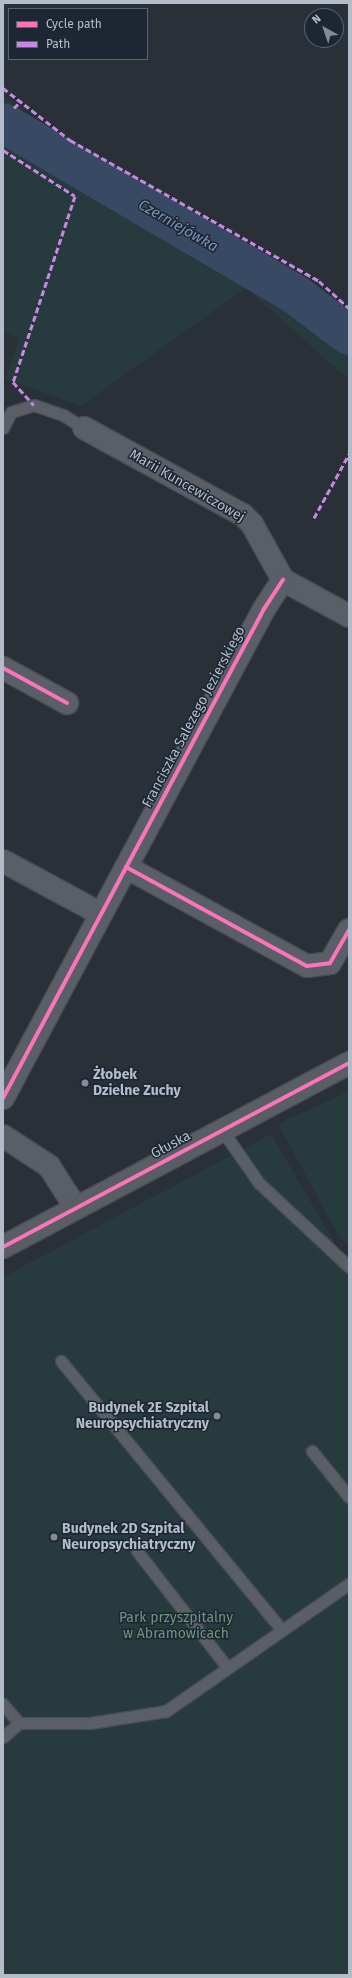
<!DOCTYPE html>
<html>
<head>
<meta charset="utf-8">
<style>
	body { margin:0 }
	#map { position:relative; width:352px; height:1978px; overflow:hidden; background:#2a3038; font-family:"Fira Sans",sans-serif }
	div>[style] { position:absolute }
	.green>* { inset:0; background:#273a3e }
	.river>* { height:40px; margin:-20px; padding:0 20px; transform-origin:20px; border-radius:20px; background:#384963 }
	.roads { filter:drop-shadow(1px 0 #484c53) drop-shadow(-1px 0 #484c53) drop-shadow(0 1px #484c53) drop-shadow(0 -1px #484c53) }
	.lane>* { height:11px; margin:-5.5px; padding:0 5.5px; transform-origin:5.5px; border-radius:5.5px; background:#5a5e66 }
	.street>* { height:22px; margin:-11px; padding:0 11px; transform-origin:11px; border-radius:11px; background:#5a5e66 }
	.secondary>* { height:22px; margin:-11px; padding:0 11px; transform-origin:11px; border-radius:11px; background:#595d64 }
	.quiet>* { height:3px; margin-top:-1.5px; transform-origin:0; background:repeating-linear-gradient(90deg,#c787e3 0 6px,transparent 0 9px) }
	.cycleway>* { height:4px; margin:-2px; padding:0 2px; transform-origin:2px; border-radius:2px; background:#fb73b8 }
	.dots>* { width:11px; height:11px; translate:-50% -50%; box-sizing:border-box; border:2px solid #1d2633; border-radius:50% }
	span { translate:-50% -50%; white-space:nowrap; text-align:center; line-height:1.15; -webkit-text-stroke:3px #1d2633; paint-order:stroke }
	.street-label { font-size:14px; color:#b4bcc9 }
	.poi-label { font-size:14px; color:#b4bcc9; font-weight:700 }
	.left { translate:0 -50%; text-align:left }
	.right { translate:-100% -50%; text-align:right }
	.park-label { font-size:14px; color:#6b9a76 }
	.water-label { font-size:15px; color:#7c92b1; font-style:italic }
	.frame { position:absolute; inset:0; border:4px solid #b4bcc9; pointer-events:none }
	.legend { position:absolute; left:8px; top:8px; width:140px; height:52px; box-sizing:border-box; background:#1d2633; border:1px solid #59626f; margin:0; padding:5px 7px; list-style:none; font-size:12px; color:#b4bcc9 }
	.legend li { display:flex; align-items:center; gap:8px; height:20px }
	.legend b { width:20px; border:1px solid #59626f }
	.north { position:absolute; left:304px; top:8px; width:40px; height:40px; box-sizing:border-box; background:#1d2633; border:1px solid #59626f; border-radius:50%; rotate:320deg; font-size:11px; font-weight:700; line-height:16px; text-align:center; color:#b4bcc9 }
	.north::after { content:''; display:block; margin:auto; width:14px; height:18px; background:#848b96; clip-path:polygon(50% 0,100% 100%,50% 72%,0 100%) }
</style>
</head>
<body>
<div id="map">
	<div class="green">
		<div style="clip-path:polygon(3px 95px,67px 143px,314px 288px,349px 316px,349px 380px,246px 288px,81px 406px,5px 379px,19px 339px,3px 331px)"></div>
		<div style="clip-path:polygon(349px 1091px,349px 1245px,339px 1237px,278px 1124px)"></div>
		<div style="clip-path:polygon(271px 1134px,349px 1267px,349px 1975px,3px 1975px,3px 1277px)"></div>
	</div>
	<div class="river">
		<div style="left:3px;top:123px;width:340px;rotate:30.4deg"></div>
		<div style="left:296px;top:295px;width:66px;rotate:37deg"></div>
	</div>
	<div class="roads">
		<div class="lane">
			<div style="left:3px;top:428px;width:18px;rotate:-63deg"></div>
			<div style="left:11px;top:412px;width:24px;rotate:-17deg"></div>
			<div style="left:34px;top:405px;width:31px;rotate:19deg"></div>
			<div style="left:63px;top:415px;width:25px;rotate:32deg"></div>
			<div style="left:222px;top:1130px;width:65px;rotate:55.1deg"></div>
			<div style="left:259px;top:1183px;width:123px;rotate:43deg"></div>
			<div style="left:61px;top:1361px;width:348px;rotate:50.6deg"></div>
			<div style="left:312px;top:1451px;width:59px;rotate:51.2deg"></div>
			<div style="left:137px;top:1551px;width:147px;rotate:52.2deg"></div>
			<div style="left:3px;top:1704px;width:25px;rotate:50deg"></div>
			<div style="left:19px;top:1723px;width:71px"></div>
			<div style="left:90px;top:1723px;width:77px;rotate:-9deg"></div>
			<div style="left:166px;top:1711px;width:223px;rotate:-34.8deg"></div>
			<div style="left:3px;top:1737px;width:21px;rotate:-41deg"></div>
		</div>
		<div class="street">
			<div style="left:84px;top:428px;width:181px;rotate:28.7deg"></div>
			<div style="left:243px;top:515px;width:13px;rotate:45deg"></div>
			<div style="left:252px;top:524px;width:64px;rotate:61deg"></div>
			<div style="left:283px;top:580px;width:75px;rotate:28.6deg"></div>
			<div style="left:3px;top:668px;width:73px;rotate:28.7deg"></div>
			<div style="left:3px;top:861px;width:111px;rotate:28.4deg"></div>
			<div style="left:126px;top:867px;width:206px;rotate:28.7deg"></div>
			<div style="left:307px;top:966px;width:23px;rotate:-7deg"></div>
			<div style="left:330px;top:963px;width:38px;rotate:-60deg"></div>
			<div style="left:3px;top:1098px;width:554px;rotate:-61.91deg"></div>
			<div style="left:264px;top:609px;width:35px;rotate:-57deg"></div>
			<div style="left:3px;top:1136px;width:55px;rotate:33.1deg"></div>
			<div style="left:49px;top:1166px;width:50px;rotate:57.3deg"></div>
		</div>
		<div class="secondary">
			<div style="left:3px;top:1247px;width:392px;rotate:-28deg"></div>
		</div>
	</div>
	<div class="quiet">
		<div style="left:3px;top:88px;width:85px;rotate:37.8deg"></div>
		<div style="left:70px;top:140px;width:286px;rotate:29.5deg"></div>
		<div style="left:319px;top:281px;width:40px;rotate:42deg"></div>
		<div style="left:14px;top:108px;width:10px;rotate:-45deg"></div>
		<div style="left:3px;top:150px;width:85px;rotate:32.6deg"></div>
		<div style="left:75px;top:196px;width:196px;rotate:108.4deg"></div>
		<div style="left:13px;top:382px;width:31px;rotate:48deg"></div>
		<div style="left:314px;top:518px;width:73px;rotate:-61.3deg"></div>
	</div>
	<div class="cycleway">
		<div style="left:3px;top:668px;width:73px;rotate:28.7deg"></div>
		<div style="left:126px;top:867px;width:206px;rotate:28.7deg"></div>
		<div style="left:307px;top:966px;width:23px;rotate:-7deg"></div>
		<div style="left:330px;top:963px;width:38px;rotate:-60deg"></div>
		<div style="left:3px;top:1098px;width:554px;rotate:-61.91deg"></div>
		<div style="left:264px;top:609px;width:35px;rotate:-57deg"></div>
		<div style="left:3px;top:1247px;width:392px;rotate:-28deg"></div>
	</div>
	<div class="dots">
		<div style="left:85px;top:1083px;background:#848b96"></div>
		<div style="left:217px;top:1416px;background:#848b96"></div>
		<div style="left:54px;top:1537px;background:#848b96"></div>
	</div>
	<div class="street-label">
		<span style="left:187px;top:486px;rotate:30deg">Marii Kuncewiczowej</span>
		<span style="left:194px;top:717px;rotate:-62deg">Franciszka Salezego Jezierskiego</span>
		<span style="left:171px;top:1145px;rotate:-28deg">Głuska</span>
	</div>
	<div class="poi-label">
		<span class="left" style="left:93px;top:1083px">Żłobek<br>Dzielne Zuchy</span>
		<span class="right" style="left:209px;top:1416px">Budynek 2E Szpital<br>Neuropsychiatryczny</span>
		<span class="left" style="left:62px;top:1537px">Budynek 2D Szpital<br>Neuropsychiatryczny</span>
	</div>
	<div class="park-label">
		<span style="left:176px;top:1626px">Park przyszpitalny<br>w Abramowicach</span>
	</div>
	<div class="water-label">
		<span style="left:178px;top:226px;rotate:30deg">Czerniejówka</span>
	</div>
	<div class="frame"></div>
	<ul class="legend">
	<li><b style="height:5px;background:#fb73b8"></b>Cycle path</li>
	<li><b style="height:5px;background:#c787e3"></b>Path</li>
	</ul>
	<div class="north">N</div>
</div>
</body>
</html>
